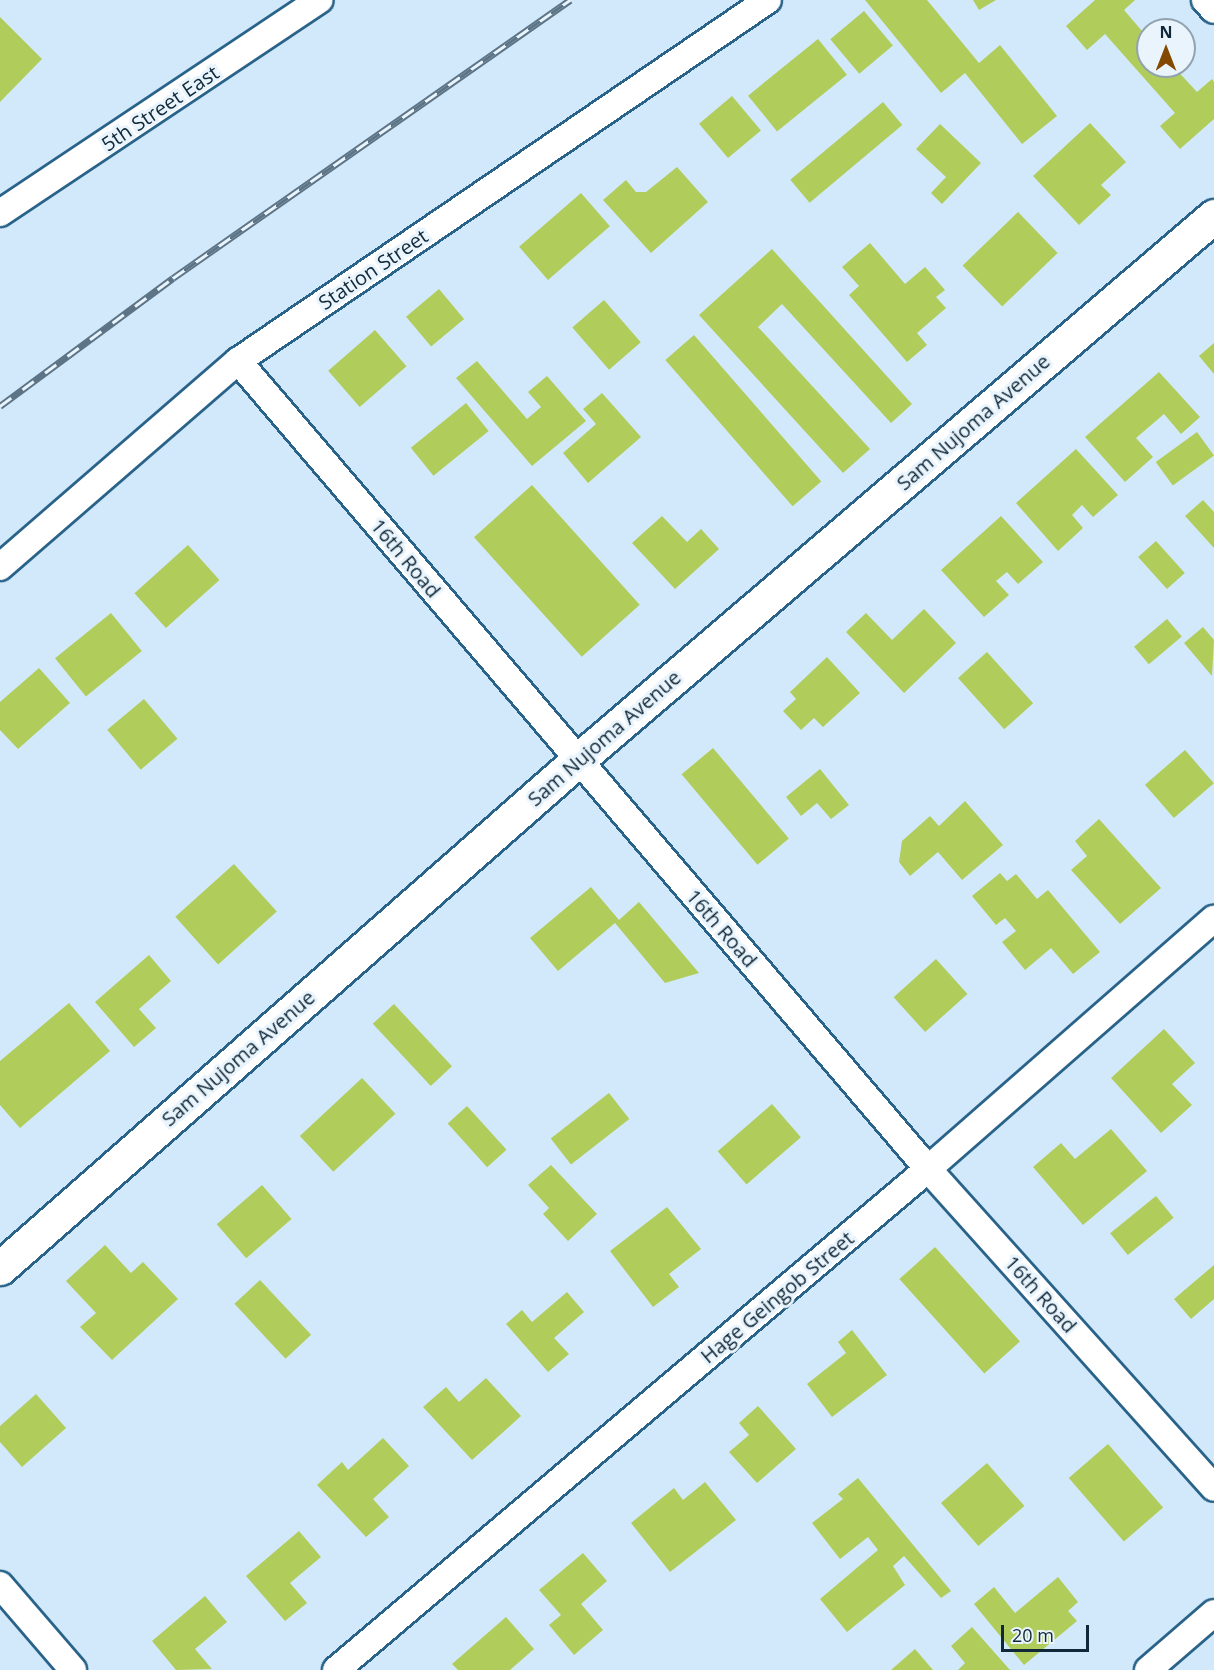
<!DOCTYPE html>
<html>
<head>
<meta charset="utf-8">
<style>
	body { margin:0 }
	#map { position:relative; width:1214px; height:1670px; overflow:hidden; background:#d2e9fb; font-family:"Open Sans",sans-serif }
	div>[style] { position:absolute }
	.building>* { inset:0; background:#b0cd5b; transform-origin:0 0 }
	.roads { filter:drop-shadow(2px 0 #2a6389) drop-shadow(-2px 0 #2a6389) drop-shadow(0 2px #2a6389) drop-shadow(0 -2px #2a6389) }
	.minor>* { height:26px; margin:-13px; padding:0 13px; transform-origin:13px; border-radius:13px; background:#fff }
	.secondary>* { height:33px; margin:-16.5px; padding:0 16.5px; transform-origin:16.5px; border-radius:16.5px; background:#fff }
	.rail>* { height:7px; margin-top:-3.5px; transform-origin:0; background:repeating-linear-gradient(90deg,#e9f4fd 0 14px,#5c7485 0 28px); box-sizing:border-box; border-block:2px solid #5c7485 }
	span { translate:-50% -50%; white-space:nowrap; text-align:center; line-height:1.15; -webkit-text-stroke:6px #e9f4fd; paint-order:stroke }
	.street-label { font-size:20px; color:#102838 }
	.north { position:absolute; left:1136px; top:18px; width:60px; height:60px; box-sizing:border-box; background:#e9f4fd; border:2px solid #92a2ae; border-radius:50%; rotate:0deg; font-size:16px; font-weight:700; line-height:24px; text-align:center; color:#102838 }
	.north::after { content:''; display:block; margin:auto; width:21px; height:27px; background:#844900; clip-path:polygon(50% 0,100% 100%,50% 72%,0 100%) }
	.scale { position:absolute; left:1001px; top:1625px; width:88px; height:27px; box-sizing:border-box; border:3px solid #102838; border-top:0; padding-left:8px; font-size:18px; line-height:21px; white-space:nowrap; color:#102838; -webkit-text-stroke:4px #e9f4fd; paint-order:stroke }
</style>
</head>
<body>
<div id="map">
	<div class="building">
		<div style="clip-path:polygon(865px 0,927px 0,979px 63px,1000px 45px,1057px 116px,1022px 144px,965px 73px,941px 93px)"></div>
		<div style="clip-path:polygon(973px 0,996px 0,979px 10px)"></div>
		<div style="clip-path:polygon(1095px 0,1135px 0,1124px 10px,1148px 38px,1148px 66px,1173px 66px,1197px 92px,1212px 79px,1214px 82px,1214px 119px,1180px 149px,1160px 126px,1175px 113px,1105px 34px,1087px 50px,1066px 26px)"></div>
		<div style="left:864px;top:11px;width:45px;height:44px;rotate:50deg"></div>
		<div style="clip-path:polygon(0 17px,42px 59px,0 102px)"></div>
		<div style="left:818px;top:39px;width:46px;height:90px;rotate:51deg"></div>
		<div style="left:732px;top:96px;width:45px;height:43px;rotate:50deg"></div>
		<div style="left:883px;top:102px;width:30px;height:121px;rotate:50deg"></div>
		<div style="clip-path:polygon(1090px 123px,1126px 162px,1101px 185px,1111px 195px,1079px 225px,1033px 176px)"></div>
		<div style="clip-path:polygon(940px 124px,981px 163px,942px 204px,931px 193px,946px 177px,916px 149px)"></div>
		<div style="clip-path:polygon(677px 167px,708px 202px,651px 253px,603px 200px,626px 180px,636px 192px,646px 192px)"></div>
		<div style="left:581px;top:193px;width:44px;height:82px;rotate:49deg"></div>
		<div style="left:1018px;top:212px;width:57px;height:77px;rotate:46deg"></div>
		<div style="clip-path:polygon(870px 243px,905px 284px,925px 267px,945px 290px,936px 297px,946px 308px,917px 333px,927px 345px,907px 362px,849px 295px,859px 286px,842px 267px)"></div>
		<div style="clip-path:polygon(772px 249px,912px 404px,891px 423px,782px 304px,758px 327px,870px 449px,843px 473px,699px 315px)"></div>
		<div style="left:439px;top:289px;width:39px;height:43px;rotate:50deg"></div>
		<div style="left:604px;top:300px;width:56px;height:42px;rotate:49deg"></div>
		<div style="left:375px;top:330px;width:48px;height:62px;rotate:49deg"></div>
		<div style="left:694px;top:335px;width:194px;height:38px;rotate:49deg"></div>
		<div style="clip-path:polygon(1214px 343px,1214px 374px,1199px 356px)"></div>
		<div style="clip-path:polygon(477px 361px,527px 419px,541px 407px,528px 392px,547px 376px,586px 421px,532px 466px,456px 378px)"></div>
		<div style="clip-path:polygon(1159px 372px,1200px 417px,1181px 434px,1164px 414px,1136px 438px,1153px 457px,1125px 482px,1085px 437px)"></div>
		<div style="clip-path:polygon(602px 393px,641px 437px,588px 483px,563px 453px,596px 424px,583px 409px)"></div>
		<div style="left:466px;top:403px;width:36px;height:71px;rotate:51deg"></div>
		<div style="left:1197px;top:432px;width:29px;height:51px;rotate:54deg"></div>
		<div style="clip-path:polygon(1076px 449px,1118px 495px,1093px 517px,1082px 505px,1072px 515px,1083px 528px,1058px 551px,1016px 503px)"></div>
		<div style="left:532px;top:485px;width:161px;height:78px;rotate:48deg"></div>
		<div style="clip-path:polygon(1203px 500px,1214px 512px,1214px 548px,1185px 516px)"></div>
		<div style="clip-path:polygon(662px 516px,687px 542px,701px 529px,719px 549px,675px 589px,632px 543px)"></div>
		<div style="clip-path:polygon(1001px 516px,1043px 562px,1018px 584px,1007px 572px,996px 581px,1009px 595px,984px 617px,941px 570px)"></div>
		<div style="left:1156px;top:541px;width:43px;height:24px;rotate:48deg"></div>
		<div style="left:188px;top:545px;width:47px;height:72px;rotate:48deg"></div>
		<div style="clip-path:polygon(924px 609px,956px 643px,904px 693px,846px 632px,866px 613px,892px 640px)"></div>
		<div style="left:111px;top:613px;width:49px;height:72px;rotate:51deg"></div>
		<div style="left:1167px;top:619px;width:23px;height:43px;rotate:50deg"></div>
		<div style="clip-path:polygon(1203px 627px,1214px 640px,1212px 676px,1184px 643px)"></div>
		<div style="left:987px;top:652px;width:69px;height:39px;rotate:48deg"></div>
		<div style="clip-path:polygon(827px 657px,860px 693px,823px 727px,814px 718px,801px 730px,783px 711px,796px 699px,790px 692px)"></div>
		<div style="clip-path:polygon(39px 668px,70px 703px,18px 749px,0 730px,0 702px)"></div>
		<div style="left:144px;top:699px;width:52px;height:48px;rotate:50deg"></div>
		<div style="left:713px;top:748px;width:118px;height:41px;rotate:50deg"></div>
		<div style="left:1185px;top:750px;width:44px;height:53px;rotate:49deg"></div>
		<div style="clip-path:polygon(820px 769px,849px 805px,831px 819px,817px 803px,801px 816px,786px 797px)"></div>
		<div style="clip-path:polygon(965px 801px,1003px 845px,962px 880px,938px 852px,910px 876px,899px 862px,902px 841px,930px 816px,939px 826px)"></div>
		<div style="clip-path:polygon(1099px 819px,1161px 888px,1120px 924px,1071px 870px,1087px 856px,1075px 841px)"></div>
		<div style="left:234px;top:864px;width:64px;height:79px;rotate:48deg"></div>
		<div style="clip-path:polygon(1000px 873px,1007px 881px,1016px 874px,1037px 899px,1048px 890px,1100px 952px,1073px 974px,1051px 948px,1025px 970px,1002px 942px,1016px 931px,1005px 918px,996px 925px,972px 896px)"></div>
		<div style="clip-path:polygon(591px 887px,619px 920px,639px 902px,699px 973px,665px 983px,615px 923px,558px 971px,530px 938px)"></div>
		<div style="clip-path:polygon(149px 955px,171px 981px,139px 1009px,156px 1028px,134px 1047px,95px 1002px)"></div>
		<div style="left:936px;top:959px;width:47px;height:57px;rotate:48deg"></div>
		<div style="clip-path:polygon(69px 1003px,110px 1051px,20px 1128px,0 1105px,0 1061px)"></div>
		<div style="left:394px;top:1004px;width:85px;height:29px;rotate:47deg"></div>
		<div style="clip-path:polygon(1164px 1029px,1195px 1063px,1172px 1084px,1192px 1105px,1161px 1133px,1111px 1078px)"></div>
		<div style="left:362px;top:1078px;width:49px;height:85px;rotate:47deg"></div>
		<div style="left:609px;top:1093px;width:33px;height:74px;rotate:52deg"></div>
		<div style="left:772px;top:1104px;width:44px;height:72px;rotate:49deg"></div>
		<div style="left:467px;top:1106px;width:59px;height:26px;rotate:48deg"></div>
		<div style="clip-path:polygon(1111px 1129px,1147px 1171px,1083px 1225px,1033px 1167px,1061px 1143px,1075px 1159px)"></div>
		<div style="clip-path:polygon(551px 1165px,597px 1214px,568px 1241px,543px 1214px,549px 1208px,528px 1185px)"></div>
		<div style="left:262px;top:1185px;width:45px;height:60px;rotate:49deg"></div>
		<div style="left:1156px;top:1196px;width:28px;height:59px;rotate:51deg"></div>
		<div style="clip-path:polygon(667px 1207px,701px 1249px,669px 1274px,679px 1287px,653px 1307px,610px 1251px)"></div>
		<div style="clip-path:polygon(105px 1245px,131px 1273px,143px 1262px,178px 1299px,112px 1360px,80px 1327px,96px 1313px,66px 1281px)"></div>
		<div style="left:935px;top:1247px;width:127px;height:48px;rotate:48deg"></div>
		<div style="clip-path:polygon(1214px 1265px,1214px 1299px,1191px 1319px,1174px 1299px)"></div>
		<div style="left:260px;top:1280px;width:75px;height:35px;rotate:47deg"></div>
		<div style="clip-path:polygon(567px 1292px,584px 1312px,554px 1338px,569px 1354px,548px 1372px,506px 1324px,522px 1310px,532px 1322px)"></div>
		<div style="clip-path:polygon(852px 1330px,887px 1375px,832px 1417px,807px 1384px,846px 1353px,838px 1342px)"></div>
		<div style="clip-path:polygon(486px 1378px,521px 1416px,472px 1460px,423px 1407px,446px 1387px,459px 1402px)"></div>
		<div style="clip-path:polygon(36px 1394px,66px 1428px,22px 1467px,0 1442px,0 1426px)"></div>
		<div style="clip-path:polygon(758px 1406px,796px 1449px,757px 1483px,729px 1452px,749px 1435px,739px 1423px)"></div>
		<div style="clip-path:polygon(383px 1438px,409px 1466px,373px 1499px,389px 1517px,366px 1537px,317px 1485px,342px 1462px,348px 1470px)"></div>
		<div style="left:1108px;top:1444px;width:84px;height:52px;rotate:49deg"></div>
		<div style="left:987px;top:1463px;width:57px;height:61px;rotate:49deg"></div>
		<div style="clip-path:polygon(858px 1478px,951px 1591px,941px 1598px,904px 1556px,893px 1566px,905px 1585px,847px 1632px,820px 1599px,878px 1550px,868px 1537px,840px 1559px,812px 1523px,843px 1499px,838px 1494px)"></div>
		<div style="clip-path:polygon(705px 1482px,736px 1520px,670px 1572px,631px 1523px,674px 1488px,683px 1500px)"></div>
		<div style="clip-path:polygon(299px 1531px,321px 1557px,290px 1583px,307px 1603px,285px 1621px,246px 1576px)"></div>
		<div style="clip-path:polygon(583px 1553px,607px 1581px,581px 1604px,603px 1630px,574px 1655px,549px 1625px,561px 1615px,539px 1590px)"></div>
		<div style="clip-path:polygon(1058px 1577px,1078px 1602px,1068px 1611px,1077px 1621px,1024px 1665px,974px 1604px,994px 1587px,1015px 1613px)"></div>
		<div style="clip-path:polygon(205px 1596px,227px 1622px,195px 1649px,212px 1669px,176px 1670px,152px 1641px)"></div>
		<div style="clip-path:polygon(506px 1617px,534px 1649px,510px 1670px,458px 1670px,452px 1664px)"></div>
		<div style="clip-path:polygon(972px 1627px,1010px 1670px,958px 1670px,965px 1663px,951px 1646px)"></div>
		<div style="clip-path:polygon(915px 1649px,933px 1670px,891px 1670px)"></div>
	</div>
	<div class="roads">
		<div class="minor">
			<div style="left:1205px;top:0;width:13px;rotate:48deg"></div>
			<div style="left:0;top:213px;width:384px;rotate:-33.7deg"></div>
			<div style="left:238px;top:361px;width:1063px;rotate:49.5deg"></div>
			<div style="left:928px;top:1169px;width:428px;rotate:48.1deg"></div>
			<div style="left:0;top:567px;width:315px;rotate:-40.9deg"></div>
			<div style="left:238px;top:361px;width:641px;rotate:-34.26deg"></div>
			<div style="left:0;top:1585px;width:112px;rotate:49.3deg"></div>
			<div style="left:336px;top:1670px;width:776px;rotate:-40.24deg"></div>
			<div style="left:928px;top:1169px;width:380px;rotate:-41.2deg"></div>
			<div style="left:1148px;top:1670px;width:87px;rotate:-40.8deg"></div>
		</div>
		<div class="secondary">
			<div style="left:0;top:1268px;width:770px;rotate:-41.31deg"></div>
			<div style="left:578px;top:760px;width:837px;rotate:-40.54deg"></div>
		</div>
	</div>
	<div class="rail">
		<div style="left:0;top:406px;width:215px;rotate:-36.5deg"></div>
		<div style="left:173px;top:278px;width:485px;rotate:-35deg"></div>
	</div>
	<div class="street-label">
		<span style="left:160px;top:108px;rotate:-34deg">5th Street East</span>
		<span style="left:373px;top:269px;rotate:-34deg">Station Street</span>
		<span style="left:973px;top:422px;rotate:-41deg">Sam Nujoma Avenue</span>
		<span style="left:406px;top:558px;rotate:50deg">16th Road</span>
		<span style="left:604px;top:738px;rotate:-41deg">Sam Nujoma Avenue</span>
		<span style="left:722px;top:928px;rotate:49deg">16th Road</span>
		<span style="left:238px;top:1058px;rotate:-41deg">Sam Nujoma Avenue</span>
		<span style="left:1041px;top:1294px;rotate:48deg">16th Road</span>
		<span style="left:777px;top:1297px;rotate:-40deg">Hage Geingob Street</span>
	</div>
	<div class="north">N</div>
	<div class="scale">20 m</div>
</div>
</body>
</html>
